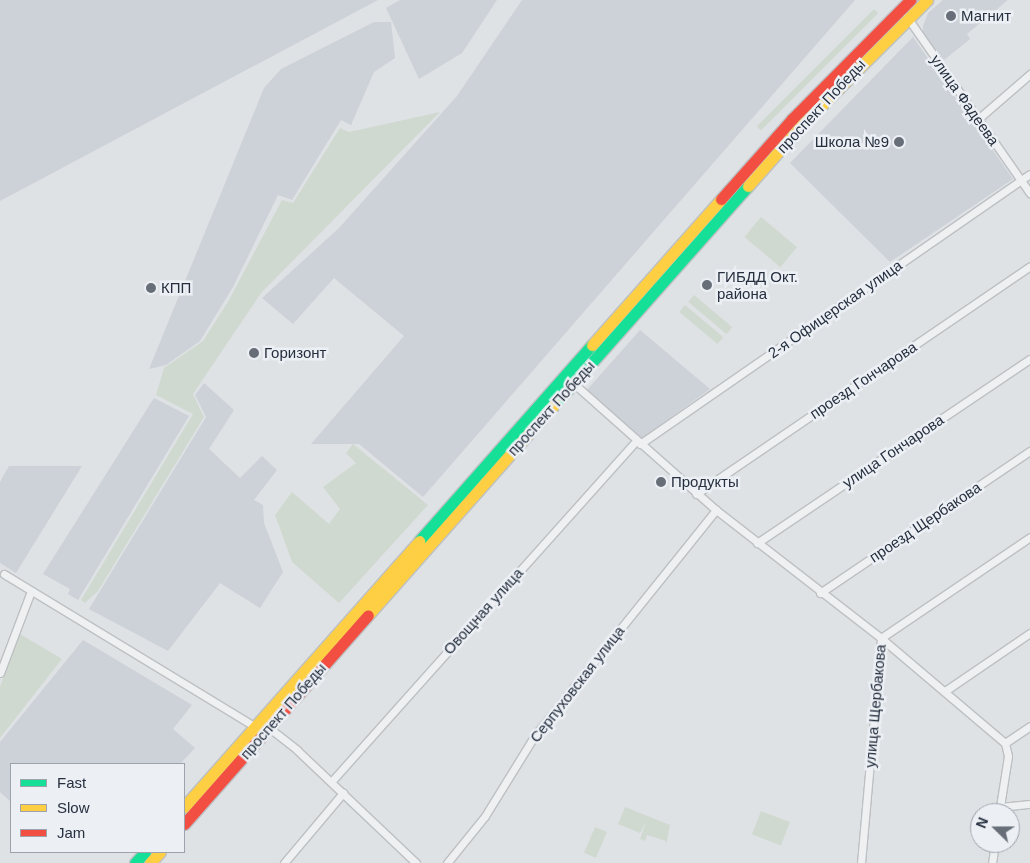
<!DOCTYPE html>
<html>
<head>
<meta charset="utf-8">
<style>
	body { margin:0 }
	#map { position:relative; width:1030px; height:863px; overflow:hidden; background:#dfe2e5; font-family:Arial,sans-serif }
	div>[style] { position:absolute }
	.built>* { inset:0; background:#cdd1d8 }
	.green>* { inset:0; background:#d0d9d0; transform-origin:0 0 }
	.roads { filter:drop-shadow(1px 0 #bdc0c3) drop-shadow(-1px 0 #bdc0c3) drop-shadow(0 1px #bdc0c3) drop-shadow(0 -1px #bdc0c3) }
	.street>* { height:7px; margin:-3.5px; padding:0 3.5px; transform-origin:3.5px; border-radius:3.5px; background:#eff0f1 }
	.fast>* { height:11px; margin:-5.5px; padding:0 5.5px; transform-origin:5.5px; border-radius:5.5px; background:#16e098 }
	.slow>* { height:11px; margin:-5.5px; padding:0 5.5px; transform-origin:5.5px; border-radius:5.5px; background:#ffcf43 }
	.jam>* { height:11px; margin:-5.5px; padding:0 5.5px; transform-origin:5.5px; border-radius:5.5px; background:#f24e42 }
	.dots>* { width:14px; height:14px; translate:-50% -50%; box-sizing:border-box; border:2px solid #ecf0f5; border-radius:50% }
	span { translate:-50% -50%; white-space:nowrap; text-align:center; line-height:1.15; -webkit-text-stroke:5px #ecf0f5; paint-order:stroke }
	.poi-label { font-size:15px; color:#262f3e }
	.left { translate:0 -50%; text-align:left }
	.right { translate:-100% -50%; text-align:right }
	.street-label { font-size:15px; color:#262f3e }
	.legend { position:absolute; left:10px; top:763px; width:175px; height:90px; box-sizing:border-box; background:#ecf0f5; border:1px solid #9da3ac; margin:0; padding:6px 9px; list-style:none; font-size:15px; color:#262f3e }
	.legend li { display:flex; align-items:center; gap:10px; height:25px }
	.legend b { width:25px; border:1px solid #9da3ac }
	.north { position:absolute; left:970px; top:803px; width:50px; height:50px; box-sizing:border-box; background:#ecf0f5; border:1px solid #9da3ac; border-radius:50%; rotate:292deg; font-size:14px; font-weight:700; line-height:20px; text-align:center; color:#262f3e }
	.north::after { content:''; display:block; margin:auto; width:18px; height:22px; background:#676e78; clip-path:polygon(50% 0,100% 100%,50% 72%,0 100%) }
</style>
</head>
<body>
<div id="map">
	<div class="built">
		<div style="clip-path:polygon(0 0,378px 0,0 201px)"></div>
		<div style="clip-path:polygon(400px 0,497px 0,462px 53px,419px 79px,386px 8px)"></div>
		<div style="clip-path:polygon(522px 0,855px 0,423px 497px,359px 444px,311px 444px,404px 336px,334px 278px,293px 324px,262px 298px,339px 228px,457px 96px)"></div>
		<div style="clip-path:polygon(943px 0,1008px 0,967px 34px,970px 39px,944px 60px,923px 33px,923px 26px,928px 13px)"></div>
		<div style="clip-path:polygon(374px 22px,391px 22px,395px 58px,374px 72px,351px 125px,341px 120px,292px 200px,278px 195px,233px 287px,200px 341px,166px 365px,149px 369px,264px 88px,281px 69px)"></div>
		<div style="clip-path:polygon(913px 37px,1013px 179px,890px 262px,790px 163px)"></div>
		<div style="clip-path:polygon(640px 330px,710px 389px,642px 438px,586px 391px)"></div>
		<div style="clip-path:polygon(204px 383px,234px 410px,209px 449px,240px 478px,262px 456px,277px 470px,254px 500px,263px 505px,264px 523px,283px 572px,260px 608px,220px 583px,168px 651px,89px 609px,206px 417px,195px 395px)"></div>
		<div style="clip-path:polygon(154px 398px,189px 416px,78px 600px,68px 594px,70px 589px,43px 574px)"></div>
		<div style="clip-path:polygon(9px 466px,82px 466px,16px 573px,0 563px,0 482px)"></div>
		<div style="clip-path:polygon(83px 640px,192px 705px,173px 729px,195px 748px,180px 764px,11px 764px,11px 802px,0 792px,0 742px)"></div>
	</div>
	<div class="green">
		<div style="left:874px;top:9px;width:6px;height:166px;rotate:45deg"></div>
		<div style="clip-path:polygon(440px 112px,261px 293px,193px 394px,204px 417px,98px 591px,85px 603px,81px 600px,193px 414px,156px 395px,164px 368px,203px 341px,229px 300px,282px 200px,293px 203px,340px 128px,349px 132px)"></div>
		<div style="left:761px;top:217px;width:47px;height:26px;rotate:40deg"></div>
		<div style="left:694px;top:295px;width:50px;height:9px;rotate:40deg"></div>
		<div style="left:685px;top:305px;width:50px;height:9px;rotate:40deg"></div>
		<div style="clip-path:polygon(353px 444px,428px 505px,339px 603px,292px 562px,275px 515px,292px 492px,329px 524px,340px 509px,323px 487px,356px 463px,346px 453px)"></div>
		<div style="clip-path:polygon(20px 634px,62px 659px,0 738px,0 687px)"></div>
		<div style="clip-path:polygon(625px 807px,670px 825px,666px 846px,666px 841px,647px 835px,645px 841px,640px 839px,646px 822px,640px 833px,618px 824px)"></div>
		<div style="left:761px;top:811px;width:31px;height:25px;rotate:21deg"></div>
		<div style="left:595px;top:827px;width:13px;height:28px;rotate:23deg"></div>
	</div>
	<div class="roads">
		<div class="street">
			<div style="left:907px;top:17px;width:215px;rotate:55.1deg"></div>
			<div style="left:978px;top:119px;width:69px;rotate:-40.9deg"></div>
			<div style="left:573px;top:383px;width:191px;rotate:41.6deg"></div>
			<div style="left:716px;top:510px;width:209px;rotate:37.8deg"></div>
			<div style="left:881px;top:638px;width:162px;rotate:40.3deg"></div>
			<div style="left:1005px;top:743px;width:13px;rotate:77deg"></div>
			<div style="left:1008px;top:756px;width:58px;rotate:99deg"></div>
			<div style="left:640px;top:444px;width:474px;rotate:-34.7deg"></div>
			<div style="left:696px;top:494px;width:404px;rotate:-34.3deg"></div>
			<div style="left:757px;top:543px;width:329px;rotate:-34deg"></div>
			<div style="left:4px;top:574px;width:293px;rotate:31.3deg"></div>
			<div style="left:254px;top:726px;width:14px;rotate:4deg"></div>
			<div style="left:268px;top:727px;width:37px;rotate:38deg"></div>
			<div style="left:297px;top:750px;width:164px;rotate:43.5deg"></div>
			<div style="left:820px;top:593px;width:254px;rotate:-34.1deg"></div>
			<div style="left:0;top:673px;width:88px;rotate:-69.3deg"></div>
			<div style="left:945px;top:691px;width:103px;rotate:-34.3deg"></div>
			<div style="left:1005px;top:743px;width:30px;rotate:-34deg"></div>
			<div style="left:331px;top:782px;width:457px;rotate:-48.2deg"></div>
			<div style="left:1000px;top:807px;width:30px;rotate:-6deg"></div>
			<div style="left:284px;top:863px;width:92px;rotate:-49.9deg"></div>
			<div style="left:447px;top:863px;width:60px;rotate:-51deg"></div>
			<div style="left:485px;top:816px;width:95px;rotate:-58.3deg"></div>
			<div style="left:535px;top:735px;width:289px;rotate:-51.2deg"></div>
			<div style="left:861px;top:863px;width:226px;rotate:-84.9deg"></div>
			<div style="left:881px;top:638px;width:180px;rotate:-34.1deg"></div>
			<div style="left:992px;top:863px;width:20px;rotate:-81deg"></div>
		</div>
		<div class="fast">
			<div style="left:555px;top:404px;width:291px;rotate:-48.5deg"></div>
			<div style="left:419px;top:541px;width:261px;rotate:-48.6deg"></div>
			<div style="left:135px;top:863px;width:15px;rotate:-48deg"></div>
		</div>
		<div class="slow">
			<div style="left:748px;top:186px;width:80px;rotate:-48.5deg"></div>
			<div style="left:801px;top:126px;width:178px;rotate:-45deg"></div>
			<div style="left:592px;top:345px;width:195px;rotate:-48.5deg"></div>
			<div style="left:368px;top:615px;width:282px;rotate:-48.5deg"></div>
			<div style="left:184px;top:807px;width:355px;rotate:-48.5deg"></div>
			<div style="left:150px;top:863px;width:15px;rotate:-48deg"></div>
		</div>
		<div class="jam">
			<div style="left:721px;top:199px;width:107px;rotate:-48.4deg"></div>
			<div style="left:792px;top:119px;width:168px;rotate:-45.2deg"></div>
			<div style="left:184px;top:824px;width:278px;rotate:-48.6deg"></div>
		</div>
	</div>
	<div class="dots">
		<div style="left:951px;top:16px;background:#676e78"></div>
		<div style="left:899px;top:142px;background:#676e78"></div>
		<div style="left:707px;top:285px;background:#676e78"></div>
		<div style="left:151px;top:288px;background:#676e78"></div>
		<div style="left:254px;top:353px;background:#676e78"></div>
		<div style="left:661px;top:482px;background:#676e78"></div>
	</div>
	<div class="poi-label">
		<span class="left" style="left:961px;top:16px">Магнит</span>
		<span class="right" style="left:889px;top:142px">Школа №9</span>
		<span class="left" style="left:717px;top:285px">ГИБДД Окт.<br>района</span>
		<span class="left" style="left:161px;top:288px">КПП</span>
		<span class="left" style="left:264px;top:353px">Горизонт</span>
		<span class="left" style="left:671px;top:482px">Продукты</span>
	</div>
	<div class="street-label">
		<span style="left:965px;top:100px;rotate:55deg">улица Фадеева</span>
		<span style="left:821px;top:106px;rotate:-47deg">проспект Победы</span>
		<span style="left:835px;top:309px;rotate:-35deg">2-я Офицерская улица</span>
		<span style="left:863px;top:380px;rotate:-34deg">проезд Гончарова</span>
		<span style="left:551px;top:408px;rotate:-48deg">проспект Победы</span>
		<span style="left:893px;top:451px;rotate:-34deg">улица Гончарова</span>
		<span style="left:925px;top:522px;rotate:-34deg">проезд Щербакова</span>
		<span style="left:483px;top:611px;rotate:-48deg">Овощная улица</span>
		<span style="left:577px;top:684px;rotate:-52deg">Серпуховская улица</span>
		<span style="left:875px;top:706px;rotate:-85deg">улица Щербакова</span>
		<span style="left:283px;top:711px;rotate:-49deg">проспект Победы</span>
	</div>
	<ul class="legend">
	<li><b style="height:6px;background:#16e098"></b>Fast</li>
	<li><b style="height:6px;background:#ffcf43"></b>Slow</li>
	<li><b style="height:6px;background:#f24e42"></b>Jam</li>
	</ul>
	<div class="north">N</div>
</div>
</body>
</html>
